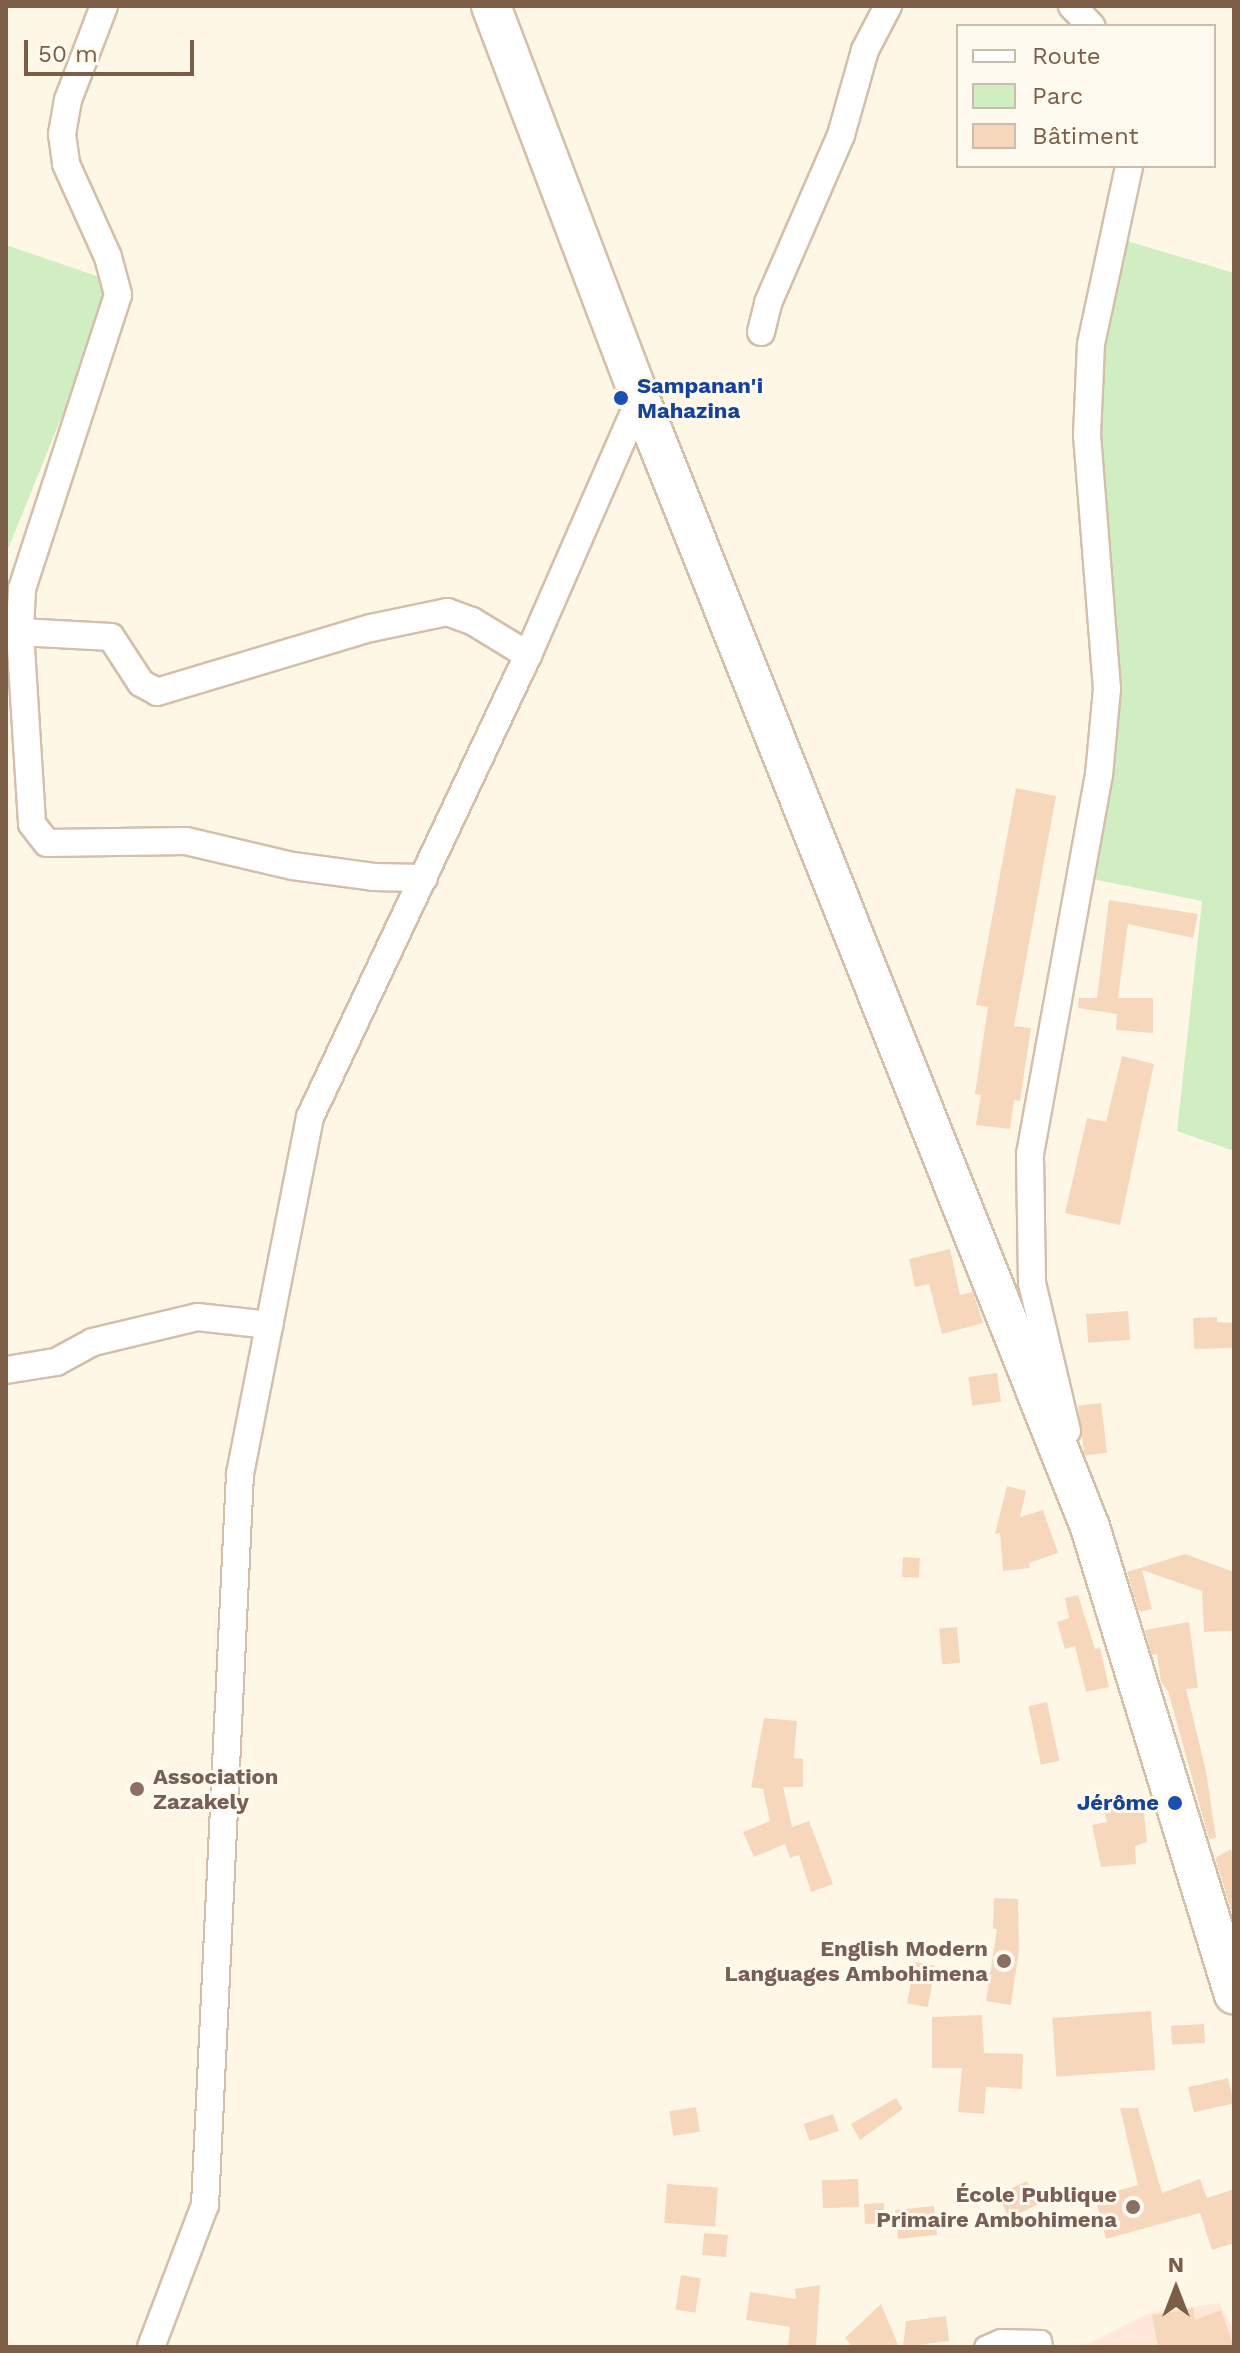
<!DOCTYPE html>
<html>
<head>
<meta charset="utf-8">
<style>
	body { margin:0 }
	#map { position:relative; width:1240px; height:2353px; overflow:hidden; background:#fff7e6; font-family:"Work Sans",sans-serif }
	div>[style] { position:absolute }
	.commercial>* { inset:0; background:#ffe8da }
	.green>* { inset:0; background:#d1eec2 }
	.building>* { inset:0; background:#f7d7bb; transform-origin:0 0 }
	.roads { filter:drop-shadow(2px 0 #d3bfaa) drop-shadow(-2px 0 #d3bfaa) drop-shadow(0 2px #d3bfaa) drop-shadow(0 -2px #d3bfaa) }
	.pedestrian>* { height:20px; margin:-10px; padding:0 10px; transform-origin:10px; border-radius:10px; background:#fff }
	.minor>* { height:26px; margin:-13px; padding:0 13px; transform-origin:13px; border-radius:13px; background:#fff }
	.secondary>* { height:38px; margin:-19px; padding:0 19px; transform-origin:19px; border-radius:19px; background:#fff }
	.dots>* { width:22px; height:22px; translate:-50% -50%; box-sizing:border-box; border:4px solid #fffaef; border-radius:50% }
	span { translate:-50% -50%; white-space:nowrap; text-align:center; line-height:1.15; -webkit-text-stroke:6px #fffaef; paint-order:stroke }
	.transit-label { font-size:22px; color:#164399; font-weight:700 }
	.left { translate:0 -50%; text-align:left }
	.right { translate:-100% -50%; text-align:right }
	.education-label { font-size:22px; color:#785e54; font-weight:700 }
	.frame { position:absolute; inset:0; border:8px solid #7c5e47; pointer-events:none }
	.legend { position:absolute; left:956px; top:24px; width:260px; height:144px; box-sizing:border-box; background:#fffaef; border:2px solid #cbbcac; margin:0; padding:10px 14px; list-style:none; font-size:24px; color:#7c5e47 }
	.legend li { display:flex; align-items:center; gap:16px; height:40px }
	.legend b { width:40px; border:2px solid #cbbcac }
	.north { position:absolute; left:1136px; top:2249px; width:80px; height:80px; -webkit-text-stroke:6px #fffaef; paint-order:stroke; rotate:0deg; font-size:22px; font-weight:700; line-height:32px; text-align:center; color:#7c5e47 }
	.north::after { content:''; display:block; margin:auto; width:28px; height:36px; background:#7c5e47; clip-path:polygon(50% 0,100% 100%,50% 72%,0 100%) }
	.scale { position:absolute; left:24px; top:40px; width:170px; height:36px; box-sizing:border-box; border:4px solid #7c5e47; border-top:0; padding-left:10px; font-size:24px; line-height:28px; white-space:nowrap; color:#7c5e47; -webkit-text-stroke:6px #fffaef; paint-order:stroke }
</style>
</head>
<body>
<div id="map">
	<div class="commercial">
		<div style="clip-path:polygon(1219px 2303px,1234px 2331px,1234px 2347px,1067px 2347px,1090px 2343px,1149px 2313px)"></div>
	</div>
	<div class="green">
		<div style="clip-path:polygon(1114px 237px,1234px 273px,1234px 1151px,1177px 1131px,1202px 901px,1082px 877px,1099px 775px,1087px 435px)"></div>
		<div style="clip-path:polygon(6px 245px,105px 279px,107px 305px,6px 554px)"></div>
	</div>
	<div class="building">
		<div style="clip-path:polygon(1016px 788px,1056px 796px,1014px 1026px,1031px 1028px,1020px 1101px,1014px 1100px,1010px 1129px,976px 1125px,981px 1095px,975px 1094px,988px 1007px,976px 1005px)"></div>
		<div style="clip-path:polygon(1109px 900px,1198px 914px,1193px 938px,1128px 924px,1118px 998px,1153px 998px,1153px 1033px,1116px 1030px,1117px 1014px,1078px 1008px,1079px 998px,1097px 998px)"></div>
		<div style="clip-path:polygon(1122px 1056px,1154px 1064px,1120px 1225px,1065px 1213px,1087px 1118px,1106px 1122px)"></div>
		<div style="clip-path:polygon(950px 1249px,960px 1295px,973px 1292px,983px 1323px,942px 1334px,929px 1284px,915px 1287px,909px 1259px)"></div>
		<div style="left:1128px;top:1311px;width:29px;height:42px;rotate:86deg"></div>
		<div style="clip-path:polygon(1217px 1317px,1217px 1322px,1234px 1323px,1234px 1348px,1194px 1349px,1193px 1318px)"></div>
		<div style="left:997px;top:1373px;width:29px;height:29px;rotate:82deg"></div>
		<div style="left:1101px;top:1403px;width:50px;height:23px;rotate:83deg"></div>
		<div style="clip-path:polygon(1007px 1486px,1026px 1491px,1020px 1517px,1043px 1510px,1058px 1553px,1029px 1563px,1030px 1568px,1003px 1571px,1000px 1533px,995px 1534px)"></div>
		<div style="clip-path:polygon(1185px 1554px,1234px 1572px,1232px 1631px,1204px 1632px,1202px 1591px,1142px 1570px,1152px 1609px,1139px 1612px,1127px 1572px)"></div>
		<div style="left:903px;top:1557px;width:17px;height:20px;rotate:3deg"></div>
		<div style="clip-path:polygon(1078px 1595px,1095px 1649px,1100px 1648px,1109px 1687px,1086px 1692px,1075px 1646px,1065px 1649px,1057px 1622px,1069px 1618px,1065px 1598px)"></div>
		<div style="clip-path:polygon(1189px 1622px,1198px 1688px,1186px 1689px,1206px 1771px,1216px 1838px,1209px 1839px,1168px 1691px,1161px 1682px,1157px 1654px,1152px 1655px,1145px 1630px)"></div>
		<div style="left:957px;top:1627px;width:36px;height:18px;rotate:85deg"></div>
		<div style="left:1047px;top:1702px;width:60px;height:19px;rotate:78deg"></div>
		<div style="clip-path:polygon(764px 1718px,797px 1721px,794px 1758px,803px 1759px,803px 1787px,783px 1787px,792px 1827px,809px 1821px,833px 1884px,811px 1892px,799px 1855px,790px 1858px,785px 1844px,754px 1857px,743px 1832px,770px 1821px,763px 1789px,751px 1787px)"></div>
		<div style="clip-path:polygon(1142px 1797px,1147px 1842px,1135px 1846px,1136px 1864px,1101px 1867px,1092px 1825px,1107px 1822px,1103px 1808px)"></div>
		<div style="clip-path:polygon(1231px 1849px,1234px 1862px,1234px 1919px,1215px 1858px)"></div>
		<div style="clip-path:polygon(994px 1898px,1018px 1899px,1019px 1950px,1011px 2005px,986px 2001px,997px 1929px,993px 1929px)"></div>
		<div style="left:915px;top:1962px;width:21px;height:42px;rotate:11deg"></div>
		<div style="left:1151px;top:2011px;width:59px;height:99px;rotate:86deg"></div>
		<div style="clip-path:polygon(982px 2015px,984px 2053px,1023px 2054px,1022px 2089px,986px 2087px,984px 2114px,958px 2112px,962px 2068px,932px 2068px,932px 2017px)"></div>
		<div style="left:1204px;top:2024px;width:19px;height:33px;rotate:87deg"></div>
		<div style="left:1228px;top:2078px;width:26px;height:41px;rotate:77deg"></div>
		<div style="clip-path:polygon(896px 2098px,903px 2109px,860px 2140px,851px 2124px)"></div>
		<div style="left:696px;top:2107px;width:25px;height:27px;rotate:81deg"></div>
		<div style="clip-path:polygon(1120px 2108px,1138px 2108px,1162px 2193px,1200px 2179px,1207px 2198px,1234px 2189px,1234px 2243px,1212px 2250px,1200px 2213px,1106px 2239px,1095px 2197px,1138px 2185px)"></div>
		<div style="left:833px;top:2114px;width:18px;height:31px;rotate:71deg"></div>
		<div style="left:858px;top:2179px;width:28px;height:36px;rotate:88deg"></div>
		<div style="left:1027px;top:2181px;width:26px;height:32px;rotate:65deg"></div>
		<div style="left:667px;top:2184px;width:51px;height:39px;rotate:4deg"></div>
		<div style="left:884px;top:2203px;width:20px;height:20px;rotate:87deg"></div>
		<div style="left:934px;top:2206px;width:29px;height:39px;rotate:84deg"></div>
		<div style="left:704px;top:2233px;width:24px;height:22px;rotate:5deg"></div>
		<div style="left:681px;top:2275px;width:20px;height:35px;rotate:9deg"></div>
		<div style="clip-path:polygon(820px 2285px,816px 2347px,788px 2347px,790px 2327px,746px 2320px,750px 2292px,796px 2299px,795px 2289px)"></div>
		<div style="clip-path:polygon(881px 2304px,899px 2347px,853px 2347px,845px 2338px)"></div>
		<div style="clip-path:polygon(1193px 2308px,1195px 2320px,1221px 2310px,1234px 2347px,1158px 2347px,1152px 2315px)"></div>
		<div style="clip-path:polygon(946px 2316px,949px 2341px,903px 2347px,906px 2321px)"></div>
	</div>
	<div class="roads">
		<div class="pedestrian">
			<div style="left:985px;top:2347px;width:17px;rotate:-24deg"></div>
			<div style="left:1001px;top:2340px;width:40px;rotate:1.4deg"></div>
			<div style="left:1041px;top:2341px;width:6px;rotate:81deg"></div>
		</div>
		<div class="minor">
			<div style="left:104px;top:6px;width:101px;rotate:111deg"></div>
			<div style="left:68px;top:100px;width:35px;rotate:100deg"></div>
			<div style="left:62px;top:134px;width:30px;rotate:82deg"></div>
			<div style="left:66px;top:164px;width:102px;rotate:65.7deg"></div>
			<div style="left:108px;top:257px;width:39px;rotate:75deg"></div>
			<div style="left:118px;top:295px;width:309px;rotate:108.1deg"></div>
			<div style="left:22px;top:589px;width:43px;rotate:92.7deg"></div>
			<div style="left:20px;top:632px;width:192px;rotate:86.4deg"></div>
			<div style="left:32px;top:824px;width:24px;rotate:52deg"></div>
			<div style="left:47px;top:843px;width:139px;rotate:-0.8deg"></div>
			<div style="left:186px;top:841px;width:110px;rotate:13.2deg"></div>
			<div style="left:293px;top:866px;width:81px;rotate:7.8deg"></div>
			<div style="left:373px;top:877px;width:51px;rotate:1.1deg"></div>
			<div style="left:1072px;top:6px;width:28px;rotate:46deg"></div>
			<div style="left:761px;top:332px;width:30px;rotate:-76deg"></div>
			<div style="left:768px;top:303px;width:183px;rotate:-66.5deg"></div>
			<div style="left:841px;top:135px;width:88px;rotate:-74.2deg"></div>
			<div style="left:865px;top:50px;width:50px;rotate:-62.4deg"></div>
			<div style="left:20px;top:632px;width:91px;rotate:3.1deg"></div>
			<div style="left:111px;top:637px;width:55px;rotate:56.9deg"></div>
			<div style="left:141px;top:683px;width:18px;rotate:29deg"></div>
			<div style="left:157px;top:692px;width:223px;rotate:-16.7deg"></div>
			<div style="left:371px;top:628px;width:78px;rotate:-11.9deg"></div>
			<div style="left:447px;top:612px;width:27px;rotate:20deg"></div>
			<div style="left:472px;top:621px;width:66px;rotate:31.3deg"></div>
			<div style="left:6px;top:1370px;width:51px;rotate:-9.1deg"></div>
			<div style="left:56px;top:1362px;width:42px;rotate:-28.4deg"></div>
			<div style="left:93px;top:1342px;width:107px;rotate:-13.5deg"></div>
			<div style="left:197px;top:1317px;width:73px;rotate:6.3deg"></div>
			<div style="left:1067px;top:1431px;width:152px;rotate:-103.3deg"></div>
			<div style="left:1032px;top:1283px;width:129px;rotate:-90.9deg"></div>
			<div style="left:1030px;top:1154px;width:385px;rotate:-79.7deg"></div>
			<div style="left:1099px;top:775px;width:86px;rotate:-84.7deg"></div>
			<div style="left:1107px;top:689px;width:255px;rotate:-94.5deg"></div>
			<div style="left:1087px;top:435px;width:91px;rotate:-87.5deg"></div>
			<div style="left:1091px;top:344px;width:182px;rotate:-77.9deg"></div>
			<div style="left:151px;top:2347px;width:152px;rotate:-69.2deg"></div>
			<div style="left:205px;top:2205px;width:732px;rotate:-87.26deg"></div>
			<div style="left:240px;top:1474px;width:364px;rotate:-78.9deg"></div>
			<div style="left:310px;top:1117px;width:511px;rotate:-64.74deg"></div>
			<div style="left:528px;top:655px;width:279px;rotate:-66.4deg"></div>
		</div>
		<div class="secondary">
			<div style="left:491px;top:6px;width:420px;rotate:69.2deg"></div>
			<div style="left:640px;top:399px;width:1214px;rotate:68.25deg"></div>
			<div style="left:1090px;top:1527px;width:489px;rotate:72.9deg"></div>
		</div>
	</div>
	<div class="dots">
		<div style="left:621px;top:398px;background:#1a4fb4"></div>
		<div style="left:137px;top:1789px;background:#8d6e63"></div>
		<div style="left:1175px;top:1803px;background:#1a4fb4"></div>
		<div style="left:1004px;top:1961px;background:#8d6e63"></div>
		<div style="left:1133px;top:2207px;background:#8d6e63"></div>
	</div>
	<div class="transit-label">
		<span class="left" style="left:637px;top:398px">Sampanan'i<br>Mahazina</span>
		<span class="right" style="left:1159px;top:1803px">Jérôme</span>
	</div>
	<div class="education-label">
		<span class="left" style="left:153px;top:1789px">Association<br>Zazakely</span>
		<span class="right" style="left:988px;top:1961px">English Modern<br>Languages Ambohimena</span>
		<span class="right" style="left:1117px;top:2207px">École Publique<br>Primaire Ambohimena</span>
	</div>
	<div class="frame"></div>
	<ul class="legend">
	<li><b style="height:10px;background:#fff"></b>Route</li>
	<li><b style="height:22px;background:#d1eec2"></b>Parc</li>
	<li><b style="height:22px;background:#f7d7bb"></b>Bâtiment</li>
	</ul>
	<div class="north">N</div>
	<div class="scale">50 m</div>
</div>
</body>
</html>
